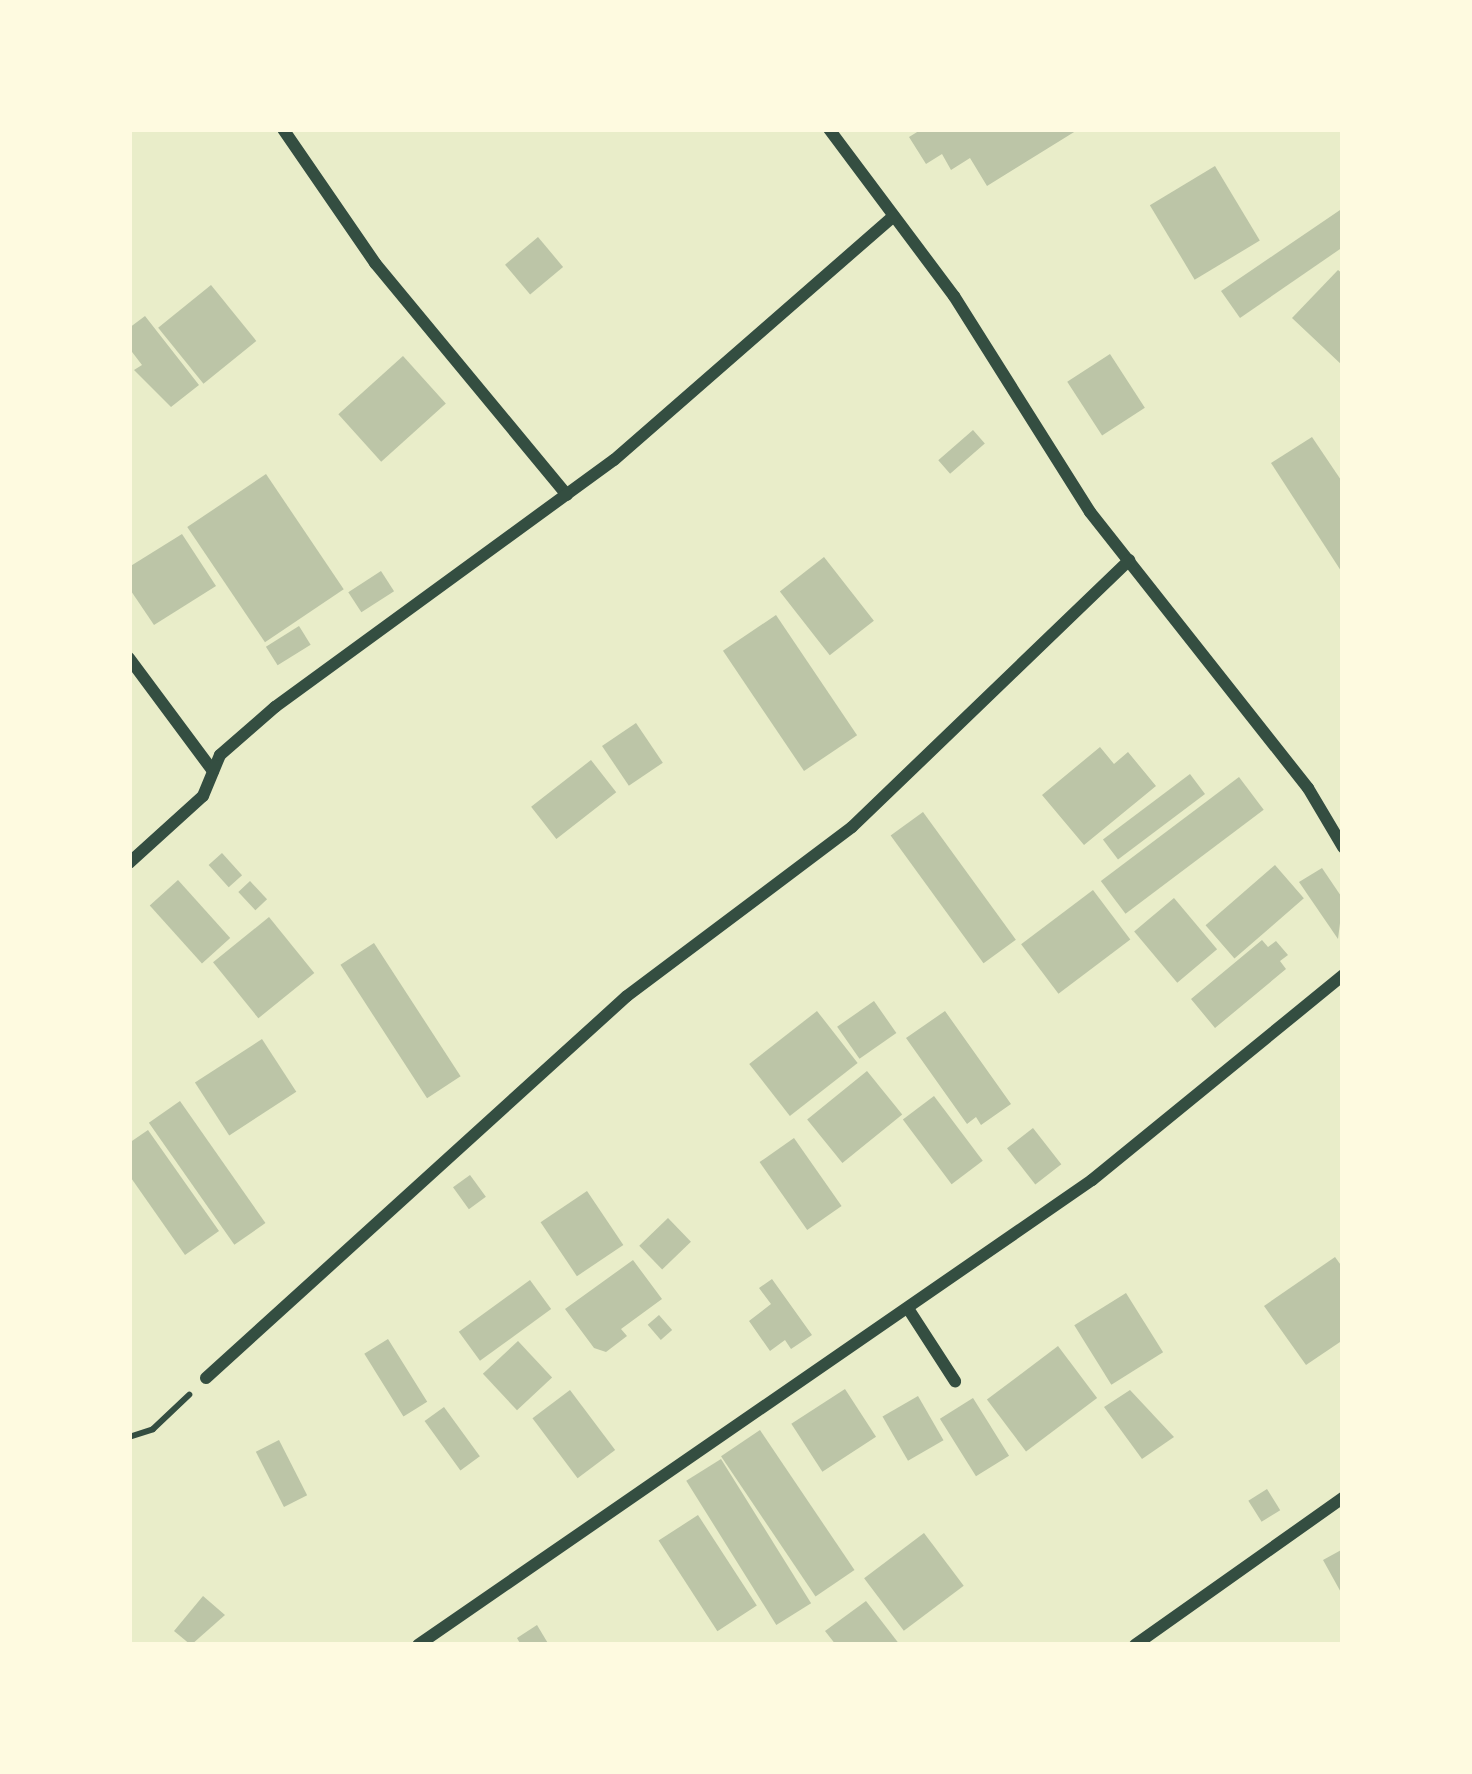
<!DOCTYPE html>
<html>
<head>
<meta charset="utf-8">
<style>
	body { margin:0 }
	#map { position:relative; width:1472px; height:1774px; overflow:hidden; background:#e9edc9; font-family:"Roboto Condensed",sans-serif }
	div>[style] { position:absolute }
	.building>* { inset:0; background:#bcc5a7; transform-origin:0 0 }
	.path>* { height:6px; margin:-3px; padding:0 3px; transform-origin:3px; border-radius:3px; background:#344e41 }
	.minor>* { height:12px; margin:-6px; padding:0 6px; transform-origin:6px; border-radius:6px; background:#344e41 }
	span { translate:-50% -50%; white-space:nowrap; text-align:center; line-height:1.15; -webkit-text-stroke:9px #fefae0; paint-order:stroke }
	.frame { position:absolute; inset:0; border:132px solid #fefae0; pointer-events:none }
</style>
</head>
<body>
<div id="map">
	<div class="building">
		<div style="clip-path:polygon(922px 129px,1079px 129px,987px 186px,970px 158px,951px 170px,942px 154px,926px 164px,909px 137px)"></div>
		<div style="left:1215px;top:166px;width:87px;height:76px;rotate:59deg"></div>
		<div style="clip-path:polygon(1343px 208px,1343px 247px,1240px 318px,1221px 291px)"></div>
		<div style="left:538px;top:237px;width:39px;height:43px;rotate:50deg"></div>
		<div style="clip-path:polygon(1338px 270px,1343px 274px,1343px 366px,1292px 318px)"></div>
		<div style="left:211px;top:285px;width:72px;height:68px;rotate:51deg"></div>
		<div style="clip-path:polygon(145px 316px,199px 385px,171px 407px,134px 370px,142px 365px,129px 348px,129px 328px)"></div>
		<div style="left:1110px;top:354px;width:64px;height:51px;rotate:57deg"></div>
		<div style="left:403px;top:356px;width:64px;height:87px;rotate:48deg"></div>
		<div style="left:973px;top:430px;width:18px;height:46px;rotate:49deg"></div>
		<div style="clip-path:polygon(1312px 437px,1343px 483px,1343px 574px,1271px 463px)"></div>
		<div style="left:266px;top:474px;width:139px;height:95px;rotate:56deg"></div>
		<div style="clip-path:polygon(182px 534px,216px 586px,154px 625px,129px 588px,129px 567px)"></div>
		<div style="left:824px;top:557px;width:81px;height:56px;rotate:52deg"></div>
		<div style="left:381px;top:571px;width:24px;height:39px;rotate:57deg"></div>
		<div style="left:776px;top:615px;width:145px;height:64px;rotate:56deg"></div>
		<div style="left:299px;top:626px;width:22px;height:39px;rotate:58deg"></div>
		<div style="left:636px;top:723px;width:48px;height:41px;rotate:56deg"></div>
		<div style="clip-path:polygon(1100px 747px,1114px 764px,1128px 752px,1156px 786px,1084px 845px,1042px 795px)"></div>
		<div style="left:591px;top:760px;width:41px;height:76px;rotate:52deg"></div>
		<div style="left:1190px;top:774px;width:25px;height:109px;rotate:53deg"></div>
		<div style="left:1239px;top:777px;width:41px;height:173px;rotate:53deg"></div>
		<div style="left:923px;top:812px;width:158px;height:40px;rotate:54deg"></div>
		<div style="left:222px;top:853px;width:30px;height:18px;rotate:48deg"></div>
		<div style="left:1275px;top:865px;width:44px;height:92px;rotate:49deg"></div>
		<div style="clip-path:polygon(1322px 868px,1343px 899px,1338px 939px,1299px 882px)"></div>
		<div style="left:178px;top:880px;width:78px;height:38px;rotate:48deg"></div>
		<div style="left:250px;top:881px;width:25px;height:16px;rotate:47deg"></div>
		<div style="left:1093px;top:890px;width:62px;height:90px;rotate:53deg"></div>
		<div style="left:1174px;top:898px;width:67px;height:52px;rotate:50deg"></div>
		<div style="left:269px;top:917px;width:72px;height:72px;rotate:51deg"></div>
		<div style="clip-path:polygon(1262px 940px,1268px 947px,1276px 941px,1288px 955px,1280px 961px,1286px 969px,1215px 1028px,1191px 999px)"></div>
		<div style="left:374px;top:943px;width:159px;height:40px;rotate:57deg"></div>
		<div style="left:874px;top:1001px;width:39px;height:45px;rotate:55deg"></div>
		<div style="left:817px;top:1011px;width:66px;height:86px;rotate:52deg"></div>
		<div style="clip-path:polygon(945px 1011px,1011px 1104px,981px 1125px,976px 1117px,967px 1124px,906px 1038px)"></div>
		<div style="left:262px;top:1039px;width:63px;height:80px;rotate:57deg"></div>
		<div style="left:867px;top:1071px;width:56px;height:77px;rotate:51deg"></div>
		<div style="left:934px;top:1096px;width:81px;height:39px;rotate:53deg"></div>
		<div style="left:180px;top:1101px;width:149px;height:38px;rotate:55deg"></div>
		<div style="left:1033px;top:1128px;width:46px;height:33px;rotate:52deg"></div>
		<div style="clip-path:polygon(148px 1130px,219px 1231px,185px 1255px,129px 1175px,129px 1143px)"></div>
		<div style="left:794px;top:1138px;width:83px;height:42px;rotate:55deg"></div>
		<div style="left:470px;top:1175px;width:27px;height:21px;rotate:54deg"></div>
		<div style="left:587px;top:1191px;width:65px;height:56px;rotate:56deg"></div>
		<div style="left:668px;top:1218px;width:33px;height:40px;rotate:46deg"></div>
		<div style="clip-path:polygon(1335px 1257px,1343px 1268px,1343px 1340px,1306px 1365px,1264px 1306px)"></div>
		<div style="clip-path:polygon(633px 1260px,662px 1299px,621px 1329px,627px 1336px,606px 1352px,594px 1348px,565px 1309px)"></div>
		<div style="clip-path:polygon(772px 1279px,812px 1335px,791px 1349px,785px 1340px,770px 1351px,749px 1321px,771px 1304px,759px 1288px)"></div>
		<div style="left:530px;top:1280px;width:36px;height:88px;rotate:54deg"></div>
		<div style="left:1126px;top:1293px;width:70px;height:61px;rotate:58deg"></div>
		<div style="left:659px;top:1315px;width:20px;height:15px;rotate:49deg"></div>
		<div style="left:388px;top:1339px;width:74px;height:28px;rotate:58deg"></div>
		<div style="left:518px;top:1341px;width:50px;height:48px;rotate:47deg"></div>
		<div style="left:1058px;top:1346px;width:65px;height:89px;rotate:53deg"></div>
		<div style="left:845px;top:1389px;width:57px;height:64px;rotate:57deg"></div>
		<div style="left:570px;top:1390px;width:75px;height:47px;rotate:53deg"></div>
		<div style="clip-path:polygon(1130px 1390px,1174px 1437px,1142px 1459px,1104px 1407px)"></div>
		<div style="left:918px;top:1396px;width:51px;height:41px;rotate:60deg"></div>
		<div style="left:973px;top:1398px;width:68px;height:39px;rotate:58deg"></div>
		<div style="left:444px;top:1407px;width:61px;height:24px;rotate:54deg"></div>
		<div style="left:760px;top:1430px;width:169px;height:47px;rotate:56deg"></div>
		<div style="left:279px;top:1440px;width:62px;height:26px;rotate:63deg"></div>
		<div style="left:721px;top:1459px;width:170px;height:41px;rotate:58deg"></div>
		<div style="left:1267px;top:1489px;width:25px;height:22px;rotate:58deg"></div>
		<div style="left:698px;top:1515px;width:108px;height:47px;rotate:57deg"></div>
		<div style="left:924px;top:1533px;width:66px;height:75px;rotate:53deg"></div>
		<div style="clip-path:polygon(1343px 1549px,1343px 1596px,1323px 1560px)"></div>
		<div style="clip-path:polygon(203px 1596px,225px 1615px,191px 1645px,174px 1631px)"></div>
		<div style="clip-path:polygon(866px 1601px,900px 1645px,836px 1645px,825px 1631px)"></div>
		<div style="clip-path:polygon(537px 1625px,549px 1645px,521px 1645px,517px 1638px)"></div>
	</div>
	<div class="path">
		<div style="left:129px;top:1437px;width:25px;rotate:-18deg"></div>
		<div style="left:153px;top:1429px;width:50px;rotate:-43.4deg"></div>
	</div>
	<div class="minor">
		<div style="left:283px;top:129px;width:163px;rotate:55.5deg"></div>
		<div style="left:375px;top:263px;width:301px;rotate:50.4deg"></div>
		<div style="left:829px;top:129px;width:209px;rotate:53.2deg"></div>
		<div style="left:954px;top:296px;width:255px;rotate:57.8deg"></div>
		<div style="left:1090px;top:512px;width:352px;rotate:51.7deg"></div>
		<div style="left:1308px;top:788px;width:69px;rotate:59.3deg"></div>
		<div style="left:129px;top:658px;width:141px;rotate:53.4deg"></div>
		<div style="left:129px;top:863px;width:100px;rotate:-42.2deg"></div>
		<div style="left:203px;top:796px;width:44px;rotate:-67.5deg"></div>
		<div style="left:220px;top:755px;width:73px;rotate:-41.1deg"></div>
		<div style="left:275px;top:707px;width:419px;rotate:-36.1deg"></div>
		<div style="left:614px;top:460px;width:371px;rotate:-41.1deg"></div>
		<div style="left:909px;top:1310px;width:85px;rotate:57.1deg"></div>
		<div style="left:206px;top:1378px;width:568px;rotate:-42.22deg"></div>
		<div style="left:627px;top:996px;width:281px;rotate:-36.9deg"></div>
		<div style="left:852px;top:827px;width:385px;rotate:-43.9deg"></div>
		<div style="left:418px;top:1645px;width:819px;rotate:-34.6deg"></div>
		<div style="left:1092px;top:1180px;width:324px;rotate:-39.2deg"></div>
		<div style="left:1135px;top:1645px;width:255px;rotate:-35.3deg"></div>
	</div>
	<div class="frame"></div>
</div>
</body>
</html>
